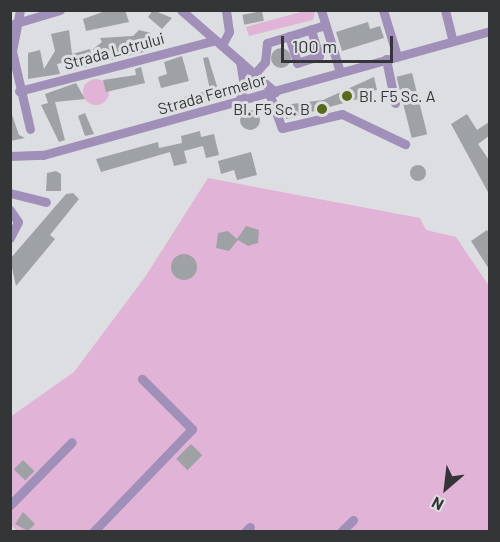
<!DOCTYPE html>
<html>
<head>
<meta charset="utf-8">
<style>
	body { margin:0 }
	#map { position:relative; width:500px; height:542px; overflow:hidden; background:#dddee1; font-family:Barlow,sans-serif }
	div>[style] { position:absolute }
	.green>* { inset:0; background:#e1b3d7 }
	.round { border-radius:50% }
	.building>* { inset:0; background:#9fa2a4; transform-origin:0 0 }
	.minor>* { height:9px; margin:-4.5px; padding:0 4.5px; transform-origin:4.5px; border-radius:4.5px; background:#a08fb8 }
	.dots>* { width:16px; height:16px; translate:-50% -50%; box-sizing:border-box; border:3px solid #dddee1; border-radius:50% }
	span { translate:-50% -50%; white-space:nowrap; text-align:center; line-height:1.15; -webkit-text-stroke:6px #dddee1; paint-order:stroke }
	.street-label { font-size:16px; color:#343536 }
	.poi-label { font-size:16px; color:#343536 }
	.left { translate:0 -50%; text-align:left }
	.right { translate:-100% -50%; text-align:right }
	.frame { position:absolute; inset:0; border:12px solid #343536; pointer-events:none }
	.north { position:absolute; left:416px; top:458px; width:60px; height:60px; -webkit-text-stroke:4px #dddee1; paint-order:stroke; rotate:208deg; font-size:16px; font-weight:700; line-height:24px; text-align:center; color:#343536 }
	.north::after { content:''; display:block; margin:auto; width:21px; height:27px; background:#343536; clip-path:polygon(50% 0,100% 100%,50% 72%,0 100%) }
	.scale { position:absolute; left:281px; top:36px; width:112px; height:27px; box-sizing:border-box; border:3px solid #343536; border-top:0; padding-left:8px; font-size:18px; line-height:21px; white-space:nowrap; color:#343536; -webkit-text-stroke:4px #dddee1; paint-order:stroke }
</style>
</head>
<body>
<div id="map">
	<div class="green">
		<div style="clip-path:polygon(308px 10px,315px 11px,313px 20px,249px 36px,246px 27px)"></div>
		<div class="round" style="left:83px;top:79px;width:26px;height:26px"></div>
		<div style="clip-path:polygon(208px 178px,420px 218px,426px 230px,456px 237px,489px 286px,489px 531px,17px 531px,11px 525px,10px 417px,74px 372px,145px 277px)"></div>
	</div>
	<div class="building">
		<div style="clip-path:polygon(108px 10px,125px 10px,129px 22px,86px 31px,83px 19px)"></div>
		<div style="clip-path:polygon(153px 10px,172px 18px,162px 29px,148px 17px)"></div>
		<div style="left:262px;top:11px;width:10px;height:20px;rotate:79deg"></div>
		<div style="clip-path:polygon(368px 22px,370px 29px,380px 26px,384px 38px,342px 51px,336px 32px)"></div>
		<div style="clip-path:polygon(69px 30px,72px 54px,90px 49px,94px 65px,73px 70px,70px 61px,57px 64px,60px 74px,28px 79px,28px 53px,40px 50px,44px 69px,55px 51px,51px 34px)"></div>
		<div style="clip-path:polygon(139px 30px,151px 33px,150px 42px,142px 41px,144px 52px,102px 62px,93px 49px,102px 42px,100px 38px,133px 36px)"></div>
		<div class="round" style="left:271px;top:48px;width:20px;height:20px"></div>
		<div style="clip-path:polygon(182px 56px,189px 81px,161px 88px,158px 77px,167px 74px,164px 62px)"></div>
		<div style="clip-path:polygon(208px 57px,220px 96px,184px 109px,181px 98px,210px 90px,203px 58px)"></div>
		<div style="clip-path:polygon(141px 67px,145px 83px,106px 92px,103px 80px,136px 75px,135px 69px)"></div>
		<div style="left:412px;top:73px;width:63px;height:16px;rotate:76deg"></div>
		<div style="clip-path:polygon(374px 77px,377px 90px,360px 94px,362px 98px,286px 119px,284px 105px,323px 100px)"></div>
		<div style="clip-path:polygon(76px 83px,85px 99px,55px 102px,65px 140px,59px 142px,41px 105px,48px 103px,45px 94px)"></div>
		<div style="clip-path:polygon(10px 109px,19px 135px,25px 138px,10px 141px)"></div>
		<div class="round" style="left:240px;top:110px;width:20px;height:20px"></div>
		<div style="clip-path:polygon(85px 113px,94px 134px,85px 136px,78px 116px)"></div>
		<div style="clip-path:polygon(467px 114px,477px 130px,489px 122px,489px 136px,478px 144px,489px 160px,489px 194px,451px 124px)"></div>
		<div style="clip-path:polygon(200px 131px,201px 137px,214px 134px,219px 155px,206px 158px,203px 146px,184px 151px,187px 163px,174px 166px,170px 152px,101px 172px,96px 159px,158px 142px,159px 148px,182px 143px,181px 136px)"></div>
		<div style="clip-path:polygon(251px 152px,257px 175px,237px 180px,234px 170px,221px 174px,218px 161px)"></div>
		<div class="round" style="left:410px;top:165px;width:16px;height:16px"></div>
		<div style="clip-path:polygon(56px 171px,61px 174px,61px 191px,46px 191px,47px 173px)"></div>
		<div style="clip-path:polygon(73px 193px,79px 199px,50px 235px,55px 239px,16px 286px,10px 259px,66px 194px)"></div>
		<div style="clip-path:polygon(246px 226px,259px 230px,258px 243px,248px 246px,238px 240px,229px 251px,216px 248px,218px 233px,228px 231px,237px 239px)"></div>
		<div style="clip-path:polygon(487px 230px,489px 233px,489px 269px,471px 241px)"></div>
		<div class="round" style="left:171px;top:254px;width:26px;height:26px"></div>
		<div style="left:191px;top:444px;width:16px;height:21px;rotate:45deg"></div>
		<div style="left:23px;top:460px;width:16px;height:13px;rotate:45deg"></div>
		<div style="clip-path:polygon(23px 512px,35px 524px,28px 531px,15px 524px)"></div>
	</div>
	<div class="minor">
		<div style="left:20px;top:10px;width:42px;rotate:101deg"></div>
		<div style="left:12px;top:51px;width:80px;rotate:77deg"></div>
		<div style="left:181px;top:10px;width:125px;rotate:41.1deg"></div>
		<div style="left:321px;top:10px;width:65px;rotate:73deg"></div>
		<div style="left:383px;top:10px;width:48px;rotate:73.1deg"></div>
		<div style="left:445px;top:10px;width:32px;rotate:76deg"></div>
		<div style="left:13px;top:24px;width:49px;rotate:-16.6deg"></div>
		<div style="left:289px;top:36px;width:28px;rotate:73deg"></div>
		<div style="left:297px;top:63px;width:23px;rotate:-18deg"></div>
		<div style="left:319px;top:56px;width:28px;rotate:-107deg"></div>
		<div style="left:222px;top:45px;width:15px;rotate:-62deg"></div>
		<div style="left:229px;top:32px;width:22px;rotate:-98deg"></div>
		<div style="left:386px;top:59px;width:45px;rotate:78.4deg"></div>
		<div style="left:244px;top:86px;width:32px;rotate:-49deg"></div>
		<div style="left:265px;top:62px;width:19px;rotate:-84deg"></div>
		<div style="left:267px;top:43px;width:61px;rotate:-17.2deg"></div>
		<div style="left:19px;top:91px;width:203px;rotate:-14.5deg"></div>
		<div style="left:269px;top:93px;width:37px;rotate:70deg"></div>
		<div style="left:282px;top:128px;width:62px;rotate:-13.1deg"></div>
		<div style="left:342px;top:114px;width:70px;rotate:25.5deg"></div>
		<div style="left:239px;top:102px;width:17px;rotate:-73deg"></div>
		<div style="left:244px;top:86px;width:25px;rotate:-99deg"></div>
		<div style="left:10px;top:156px;width:33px;rotate:-2deg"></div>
		<div style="left:43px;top:155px;width:464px;rotate:-15.5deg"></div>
		<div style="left:10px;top:193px;width:37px;rotate:14deg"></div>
		<div style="left:10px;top:210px;width:14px;rotate:56deg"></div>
		<div style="left:18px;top:222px;width:18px;rotate:117deg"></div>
		<div style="left:10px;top:505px;width:88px;rotate:-45.5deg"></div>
		<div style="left:93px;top:532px;width:143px;rotate:-46.1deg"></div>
		<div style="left:192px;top:429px;width:71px;rotate:-135deg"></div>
		<div style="left:245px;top:532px;width:7px;rotate:-45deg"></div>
		<div style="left:341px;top:532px;width:17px;rotate:-45deg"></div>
	</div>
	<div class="dots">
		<div style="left:347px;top:96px;background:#586b18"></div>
		<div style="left:322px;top:109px;background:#586b18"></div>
	</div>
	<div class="street-label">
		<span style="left:114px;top:51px;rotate:-15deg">Strada Lotrului</span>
		<span style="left:212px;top:94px;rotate:-16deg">Strada Fermelor</span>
	</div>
	<div class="poi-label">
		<span class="left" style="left:359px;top:96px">Bl. F5 Sc. A</span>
		<span class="right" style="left:310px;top:109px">Bl. F5 Sc. B</span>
	</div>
	<div class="frame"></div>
	<div class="north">N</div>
	<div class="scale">100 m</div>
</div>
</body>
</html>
